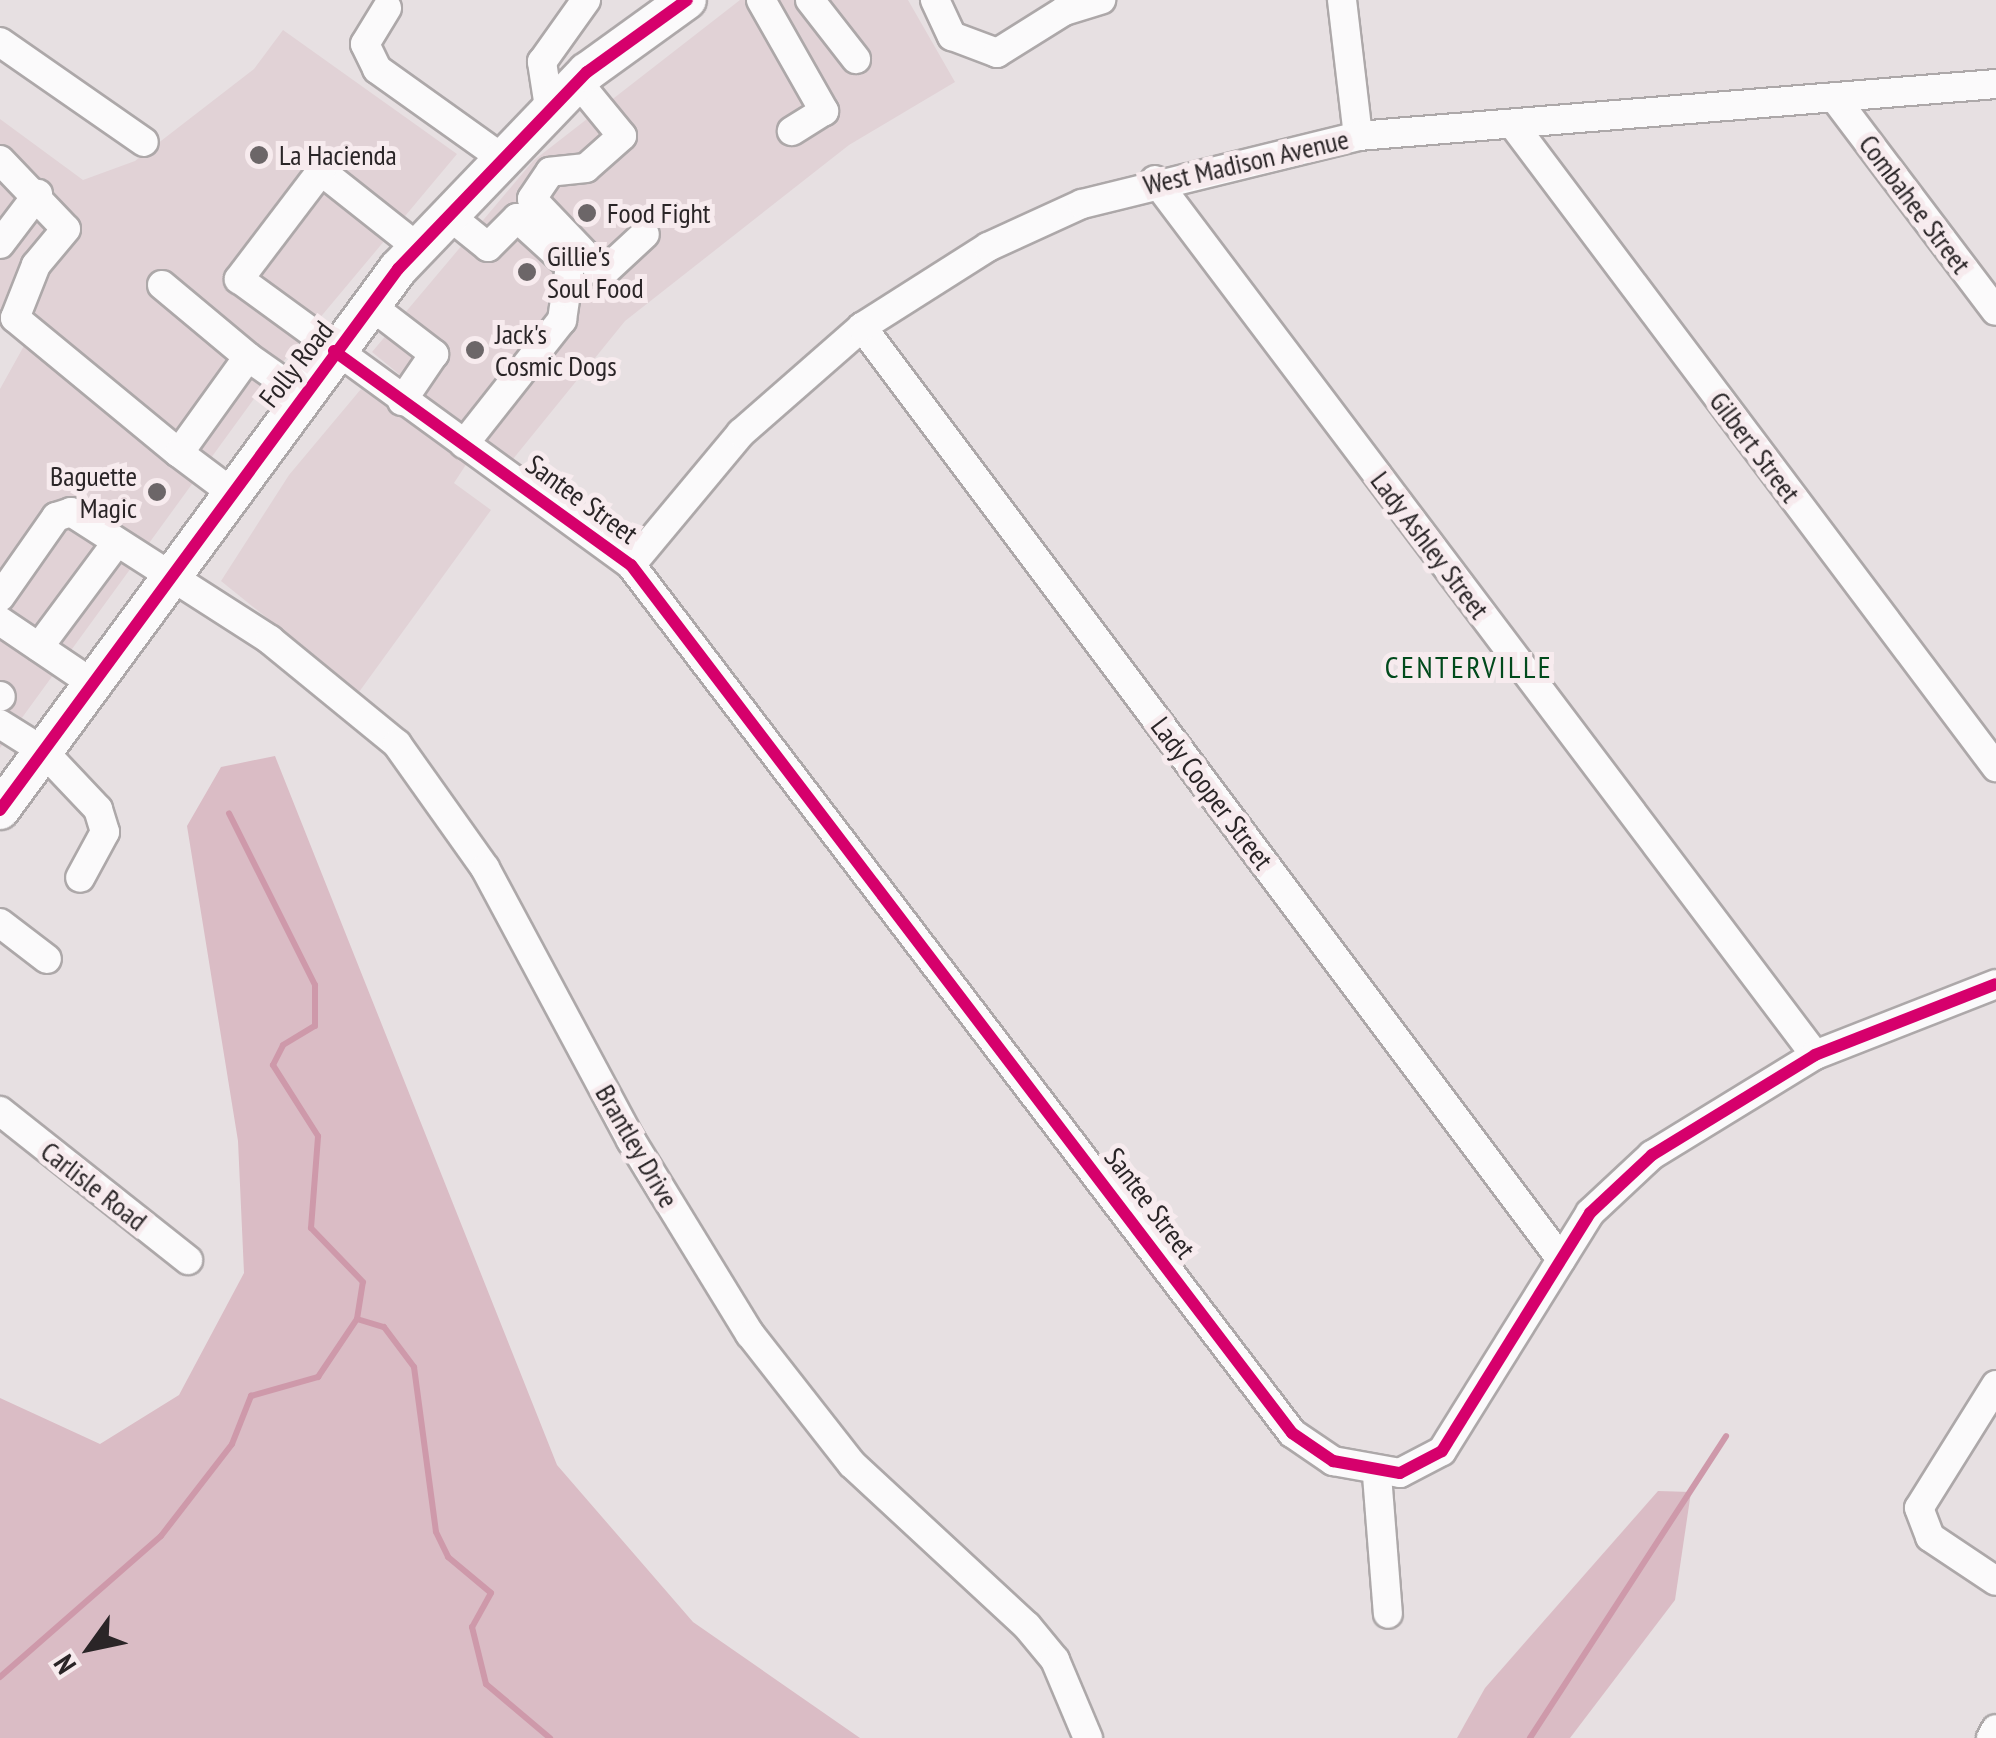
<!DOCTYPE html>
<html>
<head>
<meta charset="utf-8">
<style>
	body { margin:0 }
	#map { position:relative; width:1996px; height:1738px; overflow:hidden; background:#e7e0e2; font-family:"PT Sans Narrow",sans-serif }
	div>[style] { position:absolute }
	.built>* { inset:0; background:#e1d2d6 }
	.green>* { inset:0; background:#dabcc5 }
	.stream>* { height:6px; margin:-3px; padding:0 3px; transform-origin:3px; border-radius:3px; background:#ce99aa }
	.roads { filter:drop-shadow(2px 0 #ada8a9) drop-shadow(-2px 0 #ada8a9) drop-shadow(0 2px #ada8a9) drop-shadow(0 -2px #ada8a9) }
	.minor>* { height:28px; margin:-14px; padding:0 14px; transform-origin:14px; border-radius:14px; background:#fbfafb }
	.major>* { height:38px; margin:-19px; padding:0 19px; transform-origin:19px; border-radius:19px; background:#fbfafb }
	.cycleway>* { height:12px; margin:-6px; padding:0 6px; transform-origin:6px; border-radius:6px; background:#d6006c }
	.dots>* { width:28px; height:28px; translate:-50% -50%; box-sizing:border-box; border:5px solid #f7ebee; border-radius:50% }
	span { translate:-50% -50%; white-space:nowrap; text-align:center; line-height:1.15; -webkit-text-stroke:10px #f7ebee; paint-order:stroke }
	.poi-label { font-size:28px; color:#2a2527 }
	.left { translate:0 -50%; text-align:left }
	.right { translate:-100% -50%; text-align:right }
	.street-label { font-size:28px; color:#2a2527 }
	.neighbourhood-label { font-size:30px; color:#014a1c; letter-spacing:2.5px }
	.north { position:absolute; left:40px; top:1598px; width:100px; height:100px; -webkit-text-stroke:8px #f7ebee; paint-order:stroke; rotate:237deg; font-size:28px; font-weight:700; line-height:40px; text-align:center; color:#2a2527 }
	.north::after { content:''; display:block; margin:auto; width:35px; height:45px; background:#2a2527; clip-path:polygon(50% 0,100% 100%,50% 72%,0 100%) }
</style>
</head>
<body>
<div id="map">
	<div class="built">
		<div style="clip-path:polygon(740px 0,908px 0,955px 82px,849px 145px,625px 321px,509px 464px,372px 352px,533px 161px)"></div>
		<div style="clip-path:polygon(283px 30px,457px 154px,267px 381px,0 748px,0 389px,25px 344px,0 309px,0 119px,83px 180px,135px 161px,254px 69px)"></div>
		<div style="clip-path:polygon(361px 389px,469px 460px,454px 483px,491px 510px,359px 692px,221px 581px,289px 475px)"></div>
	</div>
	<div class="green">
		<div style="clip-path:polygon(275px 756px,557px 1465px,693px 1622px,860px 1738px,0 1738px,0 1398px,100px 1444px,179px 1395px,244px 1273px,238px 1141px,187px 826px,221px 767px)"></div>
		<div style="clip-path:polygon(1658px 1491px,1691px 1492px,1675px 1600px,1570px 1738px,1457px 1738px,1485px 1688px)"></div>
	</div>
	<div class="stream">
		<div style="left:357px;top:1319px;width:28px;rotate:17deg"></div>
		<div style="left:384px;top:1327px;width:50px;rotate:53.1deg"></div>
		<div style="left:414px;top:1367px;width:166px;rotate:82.4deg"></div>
		<div style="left:436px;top:1532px;width:28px;rotate:64deg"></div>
		<div style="left:448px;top:1557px;width:56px;rotate:39.9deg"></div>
		<div style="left:491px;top:1593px;width:39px;rotate:119deg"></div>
		<div style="left:472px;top:1627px;width:59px;rotate:76.2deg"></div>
		<div style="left:486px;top:1684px;width:84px;rotate:40.2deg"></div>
		<div style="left:0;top:1677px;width:214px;rotate:-41.2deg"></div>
		<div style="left:161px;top:1536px;width:116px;rotate:-52.3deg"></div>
		<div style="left:232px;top:1444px;width:52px;rotate:-68.4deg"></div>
		<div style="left:251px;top:1396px;width:70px;rotate:-15.8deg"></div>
		<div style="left:318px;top:1377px;width:70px;rotate:-56.1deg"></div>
		<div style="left:357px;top:1319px;width:37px;rotate:-81deg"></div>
		<div style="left:363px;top:1282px;width:75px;rotate:-133.9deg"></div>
		<div style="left:311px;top:1228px;width:92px;rotate:-85.6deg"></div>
		<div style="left:318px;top:1136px;width:84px;rotate:-122.4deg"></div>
		<div style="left:273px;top:1065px;width:22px;rotate:-63deg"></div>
		<div style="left:283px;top:1045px;width:37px;rotate:-31deg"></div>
		<div style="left:315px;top:1026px;width:41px;rotate:-90deg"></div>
		<div style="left:315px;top:985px;width:192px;rotate:-116.6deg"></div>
		<div style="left:1530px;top:1738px;width:360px;rotate:-57deg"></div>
	</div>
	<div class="roads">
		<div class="minor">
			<div style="left:761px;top:0;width:128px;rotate:60.4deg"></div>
			<div style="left:824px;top:111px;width:38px;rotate:148deg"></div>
			<div style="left:810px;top:0;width:75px;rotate:52.1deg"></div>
			<div style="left:935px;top:0;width:40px;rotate:65deg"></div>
			<div style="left:952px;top:36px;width:48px;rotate:20.7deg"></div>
			<div style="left:997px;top:53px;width:79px;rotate:-32.1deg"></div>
			<div style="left:1064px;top:11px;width:39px;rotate:-17deg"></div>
			<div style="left:1342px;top:0;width:137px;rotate:83.3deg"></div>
			<div style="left:387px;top:8px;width:42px;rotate:121.4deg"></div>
			<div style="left:365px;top:44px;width:28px;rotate:64deg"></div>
			<div style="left:377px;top:69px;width:150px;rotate:35.5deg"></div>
			<div style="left:0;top:42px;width:175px;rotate:34.8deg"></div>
			<div style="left:577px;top:81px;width:71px;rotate:50.7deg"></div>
			<div style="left:622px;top:136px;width:48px;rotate:138.4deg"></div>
			<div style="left:586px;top:168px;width:36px;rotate:174deg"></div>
			<div style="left:550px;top:172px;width:32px;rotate:124deg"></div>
			<div style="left:532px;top:199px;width:103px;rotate:46.2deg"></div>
			<div style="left:603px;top:273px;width:57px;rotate:-42.9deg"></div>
			<div style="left:1834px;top:97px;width:268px;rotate:52.9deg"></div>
			<div style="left:549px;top:107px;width:46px;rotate:-98.8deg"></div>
			<div style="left:542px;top:62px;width:76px;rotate:-54.6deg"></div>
			<div style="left:1515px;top:127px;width:801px;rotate:53.07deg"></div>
			<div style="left:0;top:160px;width:95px;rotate:46.3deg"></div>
			<div style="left:66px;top:229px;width:47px;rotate:129.8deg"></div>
			<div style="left:36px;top:265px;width:57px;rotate:111.6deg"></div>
			<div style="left:15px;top:318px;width:212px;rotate:39.5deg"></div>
			<div style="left:1155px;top:180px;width:1096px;rotate:52.97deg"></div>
			<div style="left:446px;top:213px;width:54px;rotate:39deg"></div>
			<div style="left:488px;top:247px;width:41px;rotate:-45deg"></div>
			<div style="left:517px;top:218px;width:72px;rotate:42.2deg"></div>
			<div style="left:570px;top:266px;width:55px;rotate:98.4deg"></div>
			<div style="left:562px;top:320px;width:158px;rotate:128.3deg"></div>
			<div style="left:0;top:244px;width:63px;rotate:-52.8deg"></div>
			<div style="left:417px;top:247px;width:122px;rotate:-141.6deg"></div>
			<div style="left:321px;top:171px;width:136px;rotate:127.2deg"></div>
			<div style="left:239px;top:279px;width:485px;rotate:36.1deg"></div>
			<div style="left:631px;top:565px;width:1091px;rotate:52.71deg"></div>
			<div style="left:1292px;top:1433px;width:50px;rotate:34.3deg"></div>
			<div style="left:1333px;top:1461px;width:68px;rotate:10.2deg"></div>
			<div style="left:1400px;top:1473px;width:47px;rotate:-27.6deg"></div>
			<div style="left:1442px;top:1451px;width:280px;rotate:-58.1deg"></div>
			<div style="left:1590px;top:1213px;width:85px;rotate:-43.1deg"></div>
			<div style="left:1652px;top:1155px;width:191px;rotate:-31.5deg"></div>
			<div style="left:1815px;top:1055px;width:194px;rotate:-21.4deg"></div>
			<div style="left:162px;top:285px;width:112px;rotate:39.9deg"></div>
			<div style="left:374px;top:308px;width:76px;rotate:37.5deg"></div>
			<div style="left:434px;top:354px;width:57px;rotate:124.2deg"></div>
			<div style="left:862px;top:327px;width:1165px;rotate:53.13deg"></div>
			<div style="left:231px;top:492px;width:65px;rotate:-143.1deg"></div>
			<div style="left:179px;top:453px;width:118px;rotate:-54.3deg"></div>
			<div style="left:248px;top:357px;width:66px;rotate:35.1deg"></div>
			<div style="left:631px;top:565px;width:172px;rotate:-50.2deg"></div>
			<div style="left:741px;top:433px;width:161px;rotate:-41.2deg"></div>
			<div style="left:862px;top:327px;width:149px;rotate:-32.4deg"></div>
			<div style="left:988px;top:247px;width:103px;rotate:-24.6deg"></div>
			<div style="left:1082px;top:204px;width:284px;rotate:-13.8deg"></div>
			<div style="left:1358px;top:136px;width:640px;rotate:-4.66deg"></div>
			<div style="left:0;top:597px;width:98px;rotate:-55deg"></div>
			<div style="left:56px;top:517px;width:16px;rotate:-18deg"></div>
			<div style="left:71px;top:512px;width:237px;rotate:32.7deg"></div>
			<div style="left:270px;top:640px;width:164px;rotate:39.3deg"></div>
			<div style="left:397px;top:744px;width:152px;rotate:54.6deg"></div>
			<div style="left:485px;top:868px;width:309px;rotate:61.8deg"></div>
			<div style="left:631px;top:1140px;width:228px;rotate:58.5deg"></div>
			<div style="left:750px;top:1334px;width:165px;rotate:51.9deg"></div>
			<div style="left:852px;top:1464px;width:238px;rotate:42.8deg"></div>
			<div style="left:1027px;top:1626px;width:44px;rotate:50.5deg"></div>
			<div style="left:1055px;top:1660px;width:85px;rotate:67.1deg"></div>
			<div style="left:0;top:621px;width:111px;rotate:34deg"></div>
			<div style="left:39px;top:647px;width:126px;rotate:-53.4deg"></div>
			<div style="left:0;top:696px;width:1px;rotate:45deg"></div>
			<div style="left:0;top:724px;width:51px;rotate:32.1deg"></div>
			<div style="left:43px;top:751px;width:80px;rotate:46.5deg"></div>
			<div style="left:98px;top:809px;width:24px;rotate:73deg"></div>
			<div style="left:105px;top:832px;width:52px;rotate:118.5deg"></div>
			<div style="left:0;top:923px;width:59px;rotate:37.5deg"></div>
			<div style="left:0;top:1111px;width:240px;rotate:38.4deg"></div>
			<div style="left:1996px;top:1385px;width:145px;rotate:122deg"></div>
			<div style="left:1919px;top:1508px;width:31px;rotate:69deg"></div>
			<div style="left:1930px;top:1537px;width:79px;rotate:33.7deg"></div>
			<div style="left:1377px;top:1475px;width:139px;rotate:85.5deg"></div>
			<div style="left:1991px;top:1738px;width:10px;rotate:-61deg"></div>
		</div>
		<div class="major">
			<div style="left:0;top:810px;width:672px;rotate:-53.66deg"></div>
			<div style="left:398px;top:269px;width:273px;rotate:-46.2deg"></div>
			<div style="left:587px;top:72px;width:123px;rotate:-35.8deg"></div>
		</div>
	</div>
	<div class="cycleway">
		<div style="left:334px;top:351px;width:366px;rotate:35.8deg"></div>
		<div style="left:631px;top:565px;width:1091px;rotate:52.71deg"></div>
		<div style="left:1292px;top:1433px;width:50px;rotate:34.3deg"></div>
		<div style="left:1333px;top:1461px;width:68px;rotate:10.2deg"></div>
		<div style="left:1400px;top:1473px;width:47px;rotate:-27.6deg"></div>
		<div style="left:1442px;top:1451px;width:280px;rotate:-58.1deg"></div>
		<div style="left:1590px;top:1213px;width:85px;rotate:-43.1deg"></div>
		<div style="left:1652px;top:1155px;width:191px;rotate:-31.5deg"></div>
		<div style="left:1815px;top:1055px;width:194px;rotate:-21.4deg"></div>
		<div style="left:0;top:810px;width:672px;rotate:-53.66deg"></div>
		<div style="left:398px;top:269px;width:273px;rotate:-46.2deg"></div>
		<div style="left:587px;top:72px;width:123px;rotate:-35.8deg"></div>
	</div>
	<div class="dots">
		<div style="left:259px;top:155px;background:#6c6668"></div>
		<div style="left:587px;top:213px;background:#6c6668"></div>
		<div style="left:527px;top:272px;background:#6c6668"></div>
		<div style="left:475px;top:350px;background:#6c6668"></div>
		<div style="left:157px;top:492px;background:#6c6668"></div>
	</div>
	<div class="poi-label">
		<span class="left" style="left:279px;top:155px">La Hacienda</span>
		<span class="left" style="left:607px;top:213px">Food Fight</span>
		<span class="left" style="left:547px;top:272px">Gillie's<br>Soul Food</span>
		<span class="left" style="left:495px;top:350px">Jack's<br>Cosmic Dogs</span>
		<span class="right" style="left:137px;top:492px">Baguette<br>Magic</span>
	</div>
	<div class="street-label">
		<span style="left:1246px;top:162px;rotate:-13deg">West Madison Avenue</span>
		<span style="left:1915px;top:204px;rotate:53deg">Combahee Street</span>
		<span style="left:296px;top:364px;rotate:-52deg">Folly Road</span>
		<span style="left:1755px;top:447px;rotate:53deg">Gilbert Street</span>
		<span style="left:582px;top:499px;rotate:36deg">Santee Street</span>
		<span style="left:1430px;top:545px;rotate:53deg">Lady Ashley Street</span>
		<span style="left:1212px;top:793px;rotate:53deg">Lady Cooper Street</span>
		<span style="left:637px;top:1146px;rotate:60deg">Brantley Drive</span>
		<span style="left:94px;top:1186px;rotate:38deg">Carlisle Road</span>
		<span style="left:1150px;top:1203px;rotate:53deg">Santee Street</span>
	</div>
	<div class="neighbourhood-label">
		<span style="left:1469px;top:667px">CENTERVILLE</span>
	</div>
	<div class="north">N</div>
</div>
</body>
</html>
